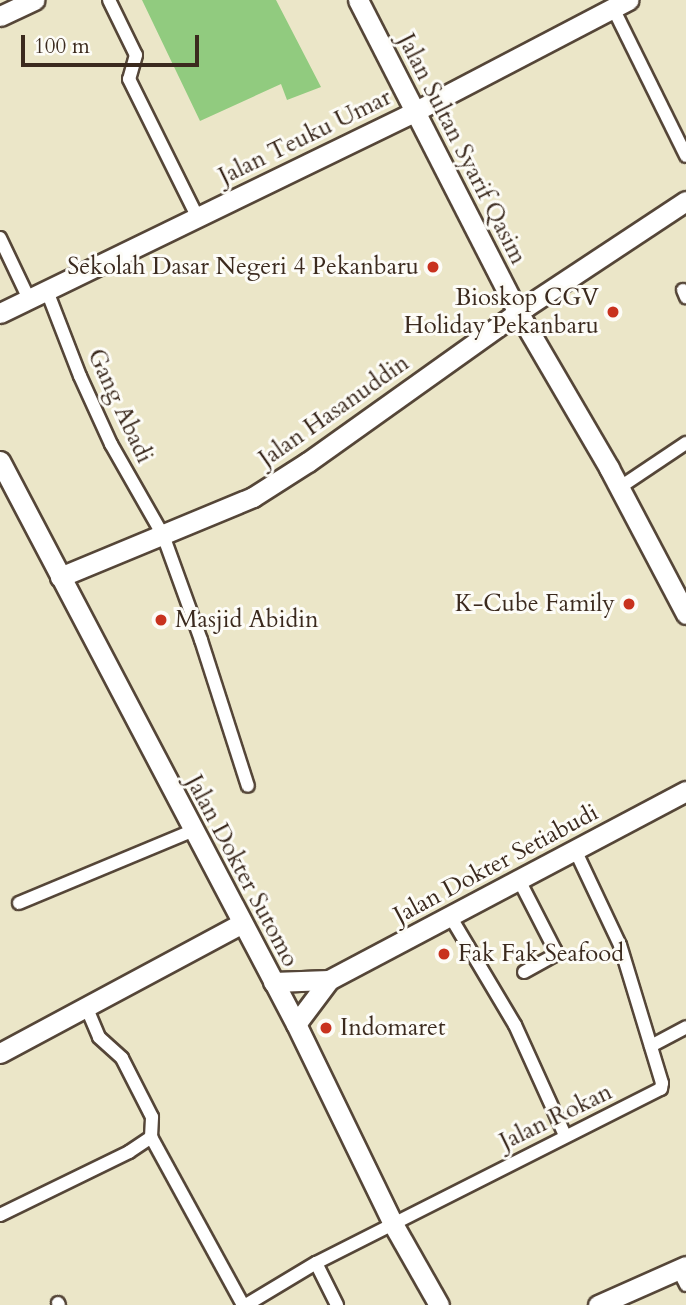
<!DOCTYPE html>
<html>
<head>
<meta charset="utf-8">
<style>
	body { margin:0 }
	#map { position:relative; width:686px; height:1305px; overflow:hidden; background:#ebe6c8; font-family:Cardo,serif }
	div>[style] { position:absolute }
	.green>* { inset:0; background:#91cb7f }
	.roads { filter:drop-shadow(2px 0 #554638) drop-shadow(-2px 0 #554638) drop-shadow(0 2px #554638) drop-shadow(0 -2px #554638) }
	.street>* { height:12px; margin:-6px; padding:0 6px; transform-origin:6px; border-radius:6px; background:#fff }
	.secondary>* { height:19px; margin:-9.5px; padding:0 9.5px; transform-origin:9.5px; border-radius:9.5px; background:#fff }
	.dots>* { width:19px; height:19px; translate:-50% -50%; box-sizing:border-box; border:4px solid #fdfcf7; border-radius:50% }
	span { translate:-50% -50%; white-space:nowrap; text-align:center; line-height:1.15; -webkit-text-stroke:6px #fdfcf7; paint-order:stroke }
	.street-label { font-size:24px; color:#3b2a1e }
	.poi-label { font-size:24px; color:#3b2a1e }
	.right { translate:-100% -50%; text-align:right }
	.left { translate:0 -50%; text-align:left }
	.scale { position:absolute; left:21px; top:35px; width:178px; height:32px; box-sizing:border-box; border:4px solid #3b2a1e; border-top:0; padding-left:9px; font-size:21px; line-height:24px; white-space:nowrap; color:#3b2a1e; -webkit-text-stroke:5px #fdfcf7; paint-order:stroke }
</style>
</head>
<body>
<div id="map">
	<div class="green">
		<div style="clip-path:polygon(142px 0,276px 0,321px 87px,287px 100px,281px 84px,200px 121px)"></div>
	</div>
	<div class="roads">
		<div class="street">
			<div style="left:109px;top:0;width:61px;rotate:63.9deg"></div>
			<div style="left:136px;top:55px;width:25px;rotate:106deg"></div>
			<div style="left:129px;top:79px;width:153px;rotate:63.6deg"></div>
			<div style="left:613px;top:8px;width:165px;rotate:63.7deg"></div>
			<div style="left:0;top:238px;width:68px;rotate:64.6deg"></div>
			<div style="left:683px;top:290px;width:8px;rotate:67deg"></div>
			<div style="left:47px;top:291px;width:91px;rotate:68.8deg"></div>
			<div style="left:80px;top:376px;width:75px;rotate:65.5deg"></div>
			<div style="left:111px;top:444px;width:105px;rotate:60.3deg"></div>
			<div style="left:163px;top:535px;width:112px;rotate:70.1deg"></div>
			<div style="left:201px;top:640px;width:153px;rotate:72.2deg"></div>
			<div style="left:619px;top:488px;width:81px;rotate:-33.9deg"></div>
			<div style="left:519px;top:880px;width:79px;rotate:62.8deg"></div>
			<div style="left:555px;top:950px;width:6px;rotate:108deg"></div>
			<div style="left:553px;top:956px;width:33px;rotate:151deg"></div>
			<div style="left:19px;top:903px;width:187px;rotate:-22.6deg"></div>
			<div style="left:450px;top:916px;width:127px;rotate:59.2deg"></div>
			<div style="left:515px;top:1025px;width:121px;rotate:65.6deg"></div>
			<div style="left:651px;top:1046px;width:40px;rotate:-28deg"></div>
			<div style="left:151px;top:1137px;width:192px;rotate:61.3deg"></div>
			<div style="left:0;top:1215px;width:144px;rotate:-26deg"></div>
			<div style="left:129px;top:1152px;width:27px;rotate:-34deg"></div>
			<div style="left:151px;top:1137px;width:20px;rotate:-87deg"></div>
			<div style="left:152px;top:1117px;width:66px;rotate:-117deg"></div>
			<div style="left:122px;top:1058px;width:31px;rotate:-138deg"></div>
			<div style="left:99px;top:1037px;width:34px;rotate:-113deg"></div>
			<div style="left:316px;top:1263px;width:47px;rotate:63.4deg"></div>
			<div style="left:678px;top:1269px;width:18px;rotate:63deg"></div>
			<div style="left:58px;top:1303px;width:2px;rotate:63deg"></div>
			<div style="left:246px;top:1305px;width:82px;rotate:-31deg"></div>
			<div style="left:316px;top:1263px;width:386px;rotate:-26.8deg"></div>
			<div style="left:661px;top:1089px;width:6px;rotate:-81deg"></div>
			<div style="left:662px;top:1083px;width:144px;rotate:-106.9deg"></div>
			<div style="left:620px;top:945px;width:105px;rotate:-115.3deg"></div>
		</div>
		<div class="secondary">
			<div style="left:358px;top:0;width:351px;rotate:62.9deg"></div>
			<div style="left:518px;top:312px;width:181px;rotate:59.7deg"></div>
			<div style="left:609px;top:468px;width:165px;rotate:62.2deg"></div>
			<div style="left:0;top:16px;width:38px;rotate:-25deg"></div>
			<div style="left:0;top:313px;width:460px;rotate:-25.9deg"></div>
			<div style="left:414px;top:112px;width:242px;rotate:-27.6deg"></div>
			<div style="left:0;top:461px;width:636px;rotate:62.27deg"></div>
			<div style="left:296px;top:1024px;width:222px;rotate:64.1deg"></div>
			<div style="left:393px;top:1224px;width:93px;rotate:60.4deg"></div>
			<div style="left:60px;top:577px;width:209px;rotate:-22.5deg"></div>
			<div style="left:253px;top:497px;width:65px;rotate:-32.5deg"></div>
			<div style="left:308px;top:462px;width:258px;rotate:-35.5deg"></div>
			<div style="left:518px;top:312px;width:201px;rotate:-33.5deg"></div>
			<div style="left:273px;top:982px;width:56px;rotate:-2deg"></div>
			<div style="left:296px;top:1024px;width:55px;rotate:-53.1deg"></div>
			<div style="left:329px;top:980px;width:404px;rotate:-27.9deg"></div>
			<div style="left:0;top:1053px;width:273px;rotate:-28.2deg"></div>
			<div style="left:598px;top:1305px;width:96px;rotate:-23.9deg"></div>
		</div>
	</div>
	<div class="dots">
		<div style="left:433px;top:267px;background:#c8321e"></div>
		<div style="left:613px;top:312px;background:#c8321e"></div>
		<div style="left:629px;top:604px;background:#c8321e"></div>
		<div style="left:161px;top:620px;background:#c8321e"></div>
		<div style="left:444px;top:954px;background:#c8321e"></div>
		<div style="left:326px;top:1028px;background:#c8321e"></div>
	</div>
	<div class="street-label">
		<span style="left:305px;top:137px;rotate:-26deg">Jalan Teuku Umar</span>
		<span style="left:462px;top:149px;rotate:63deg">Jalan Sultan Syarif Qasim</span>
		<span style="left:120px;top:406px;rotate:65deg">Gang Abadi</span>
		<span style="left:334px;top:411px;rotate:-35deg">Jalan Hasanuddin</span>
		<span style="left:496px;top:864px;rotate:-28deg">Jalan Dokter Setiabudi</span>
		<span style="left:242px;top:871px;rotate:62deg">Jalan Dokter Sutomo</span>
		<span style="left:556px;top:1117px;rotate:-26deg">Jalan Rokan</span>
	</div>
	<div class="poi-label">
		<span class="right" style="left:419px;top:267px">Sekolah Dasar Negeri 4 Pekanbaru</span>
		<span class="right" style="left:599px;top:312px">Bioskop CGV<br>Holiday Pekanbaru</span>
		<span class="right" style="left:615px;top:604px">K-Cube Family</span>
		<span class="left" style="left:175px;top:620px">Masjid Abidin</span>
		<span class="left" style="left:458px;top:954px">Fak Fak Seafood</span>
		<span class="left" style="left:340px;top:1028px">Indomaret</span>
	</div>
	<div class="scale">100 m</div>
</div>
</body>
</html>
